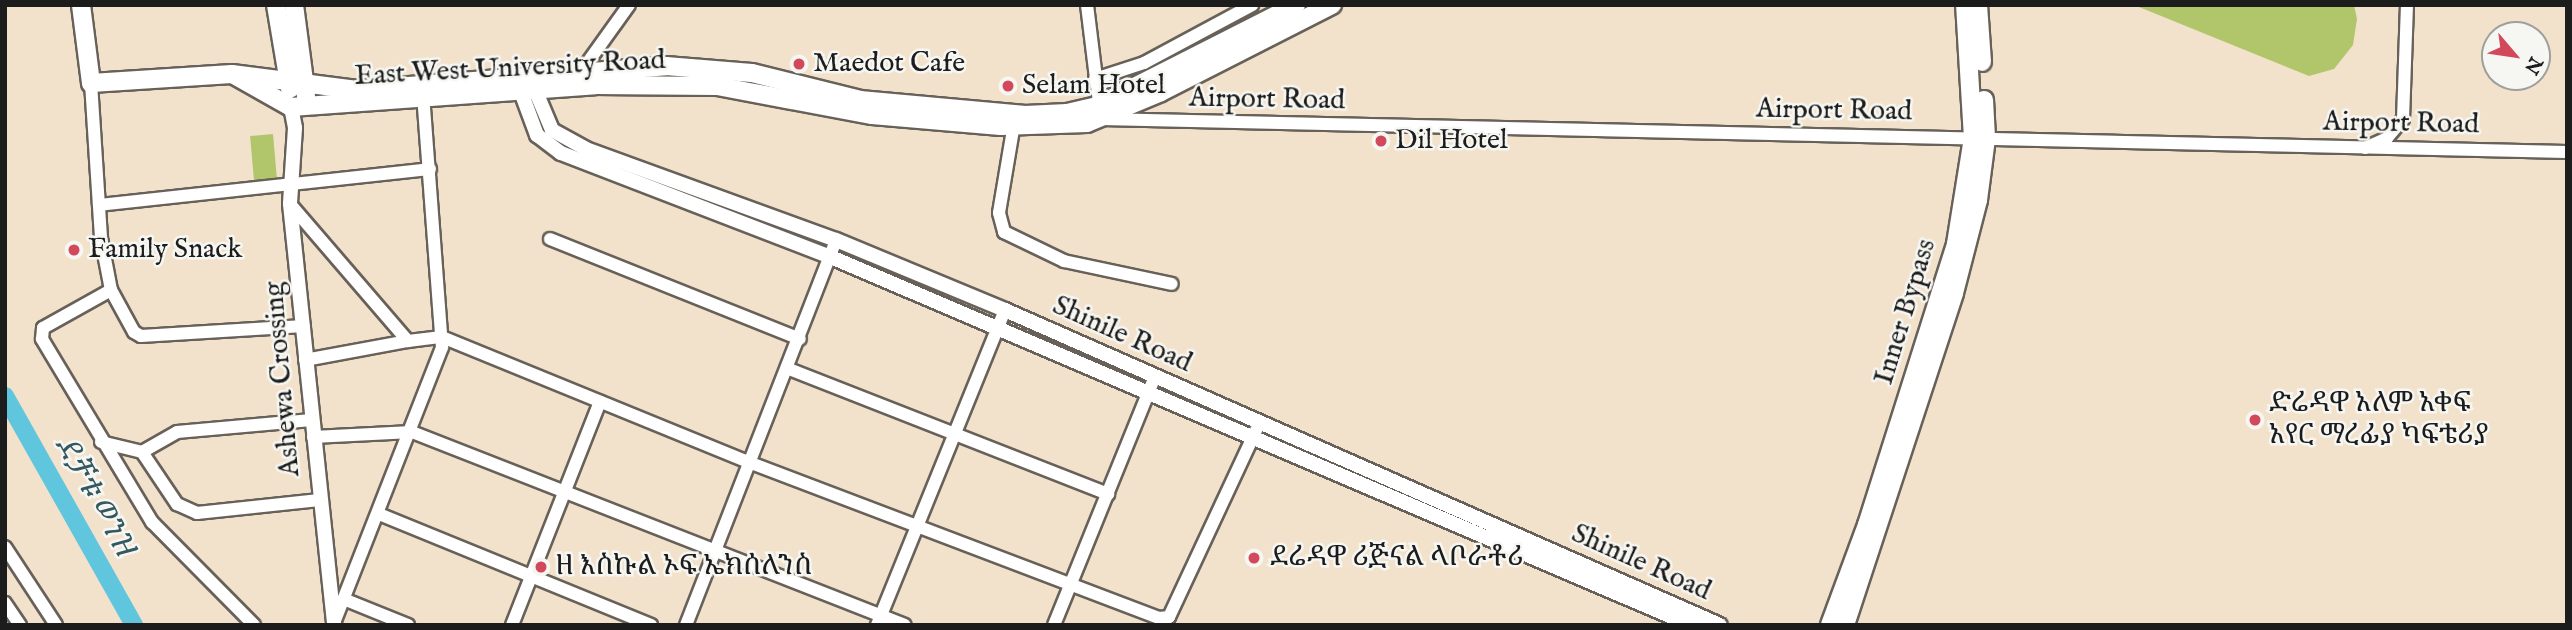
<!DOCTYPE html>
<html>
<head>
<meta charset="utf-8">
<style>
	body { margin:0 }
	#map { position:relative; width:2572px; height:630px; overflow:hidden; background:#f3e2cb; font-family:"IM FELL English","Noto Serif Ethiopic",serif }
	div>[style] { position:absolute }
	.green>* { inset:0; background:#b1c66a; transform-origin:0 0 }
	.river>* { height:18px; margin:-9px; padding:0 9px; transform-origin:9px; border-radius:9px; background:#60c6de }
	.roads { filter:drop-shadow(2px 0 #676159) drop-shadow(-2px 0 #676159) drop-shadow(0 2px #676159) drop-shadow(0 -2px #676159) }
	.minor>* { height:12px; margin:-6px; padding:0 6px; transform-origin:6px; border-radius:6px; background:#fff }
	.tertiary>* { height:14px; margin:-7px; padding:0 7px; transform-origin:7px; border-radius:7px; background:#fff }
	.primary>* { height:18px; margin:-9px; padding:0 9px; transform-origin:9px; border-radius:9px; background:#fff }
	.dots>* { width:19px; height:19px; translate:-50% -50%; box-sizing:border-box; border:4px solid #f6f6f2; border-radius:50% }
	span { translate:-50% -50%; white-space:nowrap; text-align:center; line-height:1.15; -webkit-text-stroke:5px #f6f6f2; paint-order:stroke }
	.poi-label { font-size:28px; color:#1c1c1c }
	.left { translate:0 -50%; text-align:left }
	.street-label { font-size:28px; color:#1c1c1c }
	.water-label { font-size:30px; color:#345860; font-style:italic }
	.frame { position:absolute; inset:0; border:7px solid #1c1c1c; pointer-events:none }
	.north { position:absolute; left:2481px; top:21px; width:70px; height:70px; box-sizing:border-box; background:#f6f6f2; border:2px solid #9f9f9c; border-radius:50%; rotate:119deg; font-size:19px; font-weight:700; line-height:28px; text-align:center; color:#1c1c1c }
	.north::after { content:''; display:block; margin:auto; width:24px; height:32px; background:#d1495b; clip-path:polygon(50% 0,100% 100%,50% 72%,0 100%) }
</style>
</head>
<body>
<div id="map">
	<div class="green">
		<div style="clip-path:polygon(2134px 5px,2354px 5px,2357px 19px,2353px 45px,2334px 69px,2309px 76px)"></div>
		<div style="left:273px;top:134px;width:45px;height:23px;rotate:85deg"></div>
	</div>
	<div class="river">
		<div style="left:5px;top:396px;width:263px;rotate:60.6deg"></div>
	</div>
	<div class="roads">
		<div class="minor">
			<div style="left:1087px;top:5px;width:115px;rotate:83deg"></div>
			<div style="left:1101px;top:119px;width:1466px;rotate:1.29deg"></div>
			<div style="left:578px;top:76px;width:87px;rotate:-54.3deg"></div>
			<div style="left:1095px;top:79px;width:52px;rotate:-18.1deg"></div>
			<div style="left:1144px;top:63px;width:123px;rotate:-28.2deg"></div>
			<div style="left:91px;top:83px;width:155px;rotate:86.3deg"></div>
			<div style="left:101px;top:238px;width:53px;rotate:79.1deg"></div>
			<div style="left:111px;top:290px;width:48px;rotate:61.3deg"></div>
			<div style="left:134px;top:332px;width:8px;rotate:30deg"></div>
			<div style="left:141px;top:336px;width:163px;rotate:-3.5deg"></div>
			<div style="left:1015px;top:118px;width:96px;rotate:99.6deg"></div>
			<div style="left:999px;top:213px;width:20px;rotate:75deg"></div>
			<div style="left:1004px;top:232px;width:67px;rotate:25.8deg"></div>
			<div style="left:1064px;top:261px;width:110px;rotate:12deg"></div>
			<div style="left:2365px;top:148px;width:24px;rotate:-24deg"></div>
			<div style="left:2387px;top:138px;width:25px;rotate:-50deg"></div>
			<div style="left:2403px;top:119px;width:114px;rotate:-88deg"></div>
			<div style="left:290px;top:204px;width:181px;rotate:49.3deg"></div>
			<div style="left:408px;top:341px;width:34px;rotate:-7deg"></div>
			<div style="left:442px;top:337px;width:334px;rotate:22.2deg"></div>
			<div style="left:751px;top:463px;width:436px;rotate:20.8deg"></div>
			<div style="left:1159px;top:618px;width:10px;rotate:-6deg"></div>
			<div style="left:1169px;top:617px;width:208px;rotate:-65deg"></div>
			<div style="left:99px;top:205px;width:333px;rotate:-6.2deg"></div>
			<div style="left:550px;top:239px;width:269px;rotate:21.8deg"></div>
			<div style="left:111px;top:290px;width:78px;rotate:150.8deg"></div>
			<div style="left:43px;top:328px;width:11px;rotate:95deg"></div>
			<div style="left:42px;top:339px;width:214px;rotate:59deg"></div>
			<div style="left:152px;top:522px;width:145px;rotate:45.3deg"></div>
			<div style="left:305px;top:360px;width:105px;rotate:-10.5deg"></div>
			<div style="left:789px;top:369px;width:343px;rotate:21.4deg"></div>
			<div style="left:313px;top:437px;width:99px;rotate:-2.9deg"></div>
			<div style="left:412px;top:432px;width:529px;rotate:21.38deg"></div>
			<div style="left:101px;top:442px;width:42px;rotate:13.7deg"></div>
			<div style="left:142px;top:452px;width:63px;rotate:56.1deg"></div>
			<div style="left:177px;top:504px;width:22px;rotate:24deg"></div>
			<div style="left:197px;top:513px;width:123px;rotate:-6.1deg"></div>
			<div style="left:142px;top:452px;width:40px;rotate:-29.7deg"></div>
			<div style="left:177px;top:432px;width:135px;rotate:-5.1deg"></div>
			<div style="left:379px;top:514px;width:294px;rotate:22.2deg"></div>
			<div style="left:5px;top:547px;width:93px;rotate:56.8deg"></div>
			<div style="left:346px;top:600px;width:67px;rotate:22deg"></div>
			<div style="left:5px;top:603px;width:27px;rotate:56deg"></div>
			<div style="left:334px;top:623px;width:296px;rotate:-68.6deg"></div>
			<div style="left:442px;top:347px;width:256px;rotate:-94.3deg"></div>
			<div style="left:512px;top:625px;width:240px;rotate:-68.5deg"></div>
			<div style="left:686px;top:625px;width:413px;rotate:-68.7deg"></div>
			<div style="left:877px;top:625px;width:340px;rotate:-67.9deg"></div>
			<div style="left:1054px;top:625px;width:269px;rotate:-67.9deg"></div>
		</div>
		<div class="tertiary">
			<div style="left:531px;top:80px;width:54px;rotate:67.2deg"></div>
			<div style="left:552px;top:130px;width:39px;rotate:29deg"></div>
			<div style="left:586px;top:149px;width:266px;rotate:20deg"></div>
			<div style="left:836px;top:240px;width:183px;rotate:22.5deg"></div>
			<div style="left:1005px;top:310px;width:781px;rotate:23.78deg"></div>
			<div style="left:517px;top:81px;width:58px;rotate:69.7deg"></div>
			<div style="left:537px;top:135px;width:30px;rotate:37deg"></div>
			<div style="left:561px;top:153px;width:289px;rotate:21.1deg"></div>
			<div style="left:831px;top:257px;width:935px;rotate:23.17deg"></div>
			<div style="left:291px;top:107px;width:21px;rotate:79deg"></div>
			<div style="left:295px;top:128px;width:76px;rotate:93.8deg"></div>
			<div style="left:290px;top:204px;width:423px;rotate:84deg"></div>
		</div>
		<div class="primary">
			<div style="left:81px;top:5px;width:79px;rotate:82.7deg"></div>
			<div style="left:91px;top:83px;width:141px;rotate:-3.7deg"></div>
			<div style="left:232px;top:74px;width:126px;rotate:7.3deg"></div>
			<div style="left:357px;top:90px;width:310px;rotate:-4.4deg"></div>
			<div style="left:666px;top:66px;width:86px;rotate:4.7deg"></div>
			<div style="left:752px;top:73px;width:111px;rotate:14deg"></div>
			<div style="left:860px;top:100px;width:166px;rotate:5.2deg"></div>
			<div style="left:1025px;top:115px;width:42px;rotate:-2.7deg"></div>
			<div style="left:1067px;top:113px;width:31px;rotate:-13deg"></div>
			<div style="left:1097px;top:106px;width:223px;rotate:-26.9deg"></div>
			<div style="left:276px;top:5px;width:85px;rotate:80.5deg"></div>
			<div style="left:294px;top:5px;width:92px;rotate:82.5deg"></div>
			<div style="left:1978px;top:5px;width:57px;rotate:86deg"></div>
			<div style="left:234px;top:75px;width:65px;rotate:29.3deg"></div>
			<div style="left:291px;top:107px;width:305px;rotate:-4.1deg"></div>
			<div style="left:595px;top:85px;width:122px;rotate:0.5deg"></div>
			<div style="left:717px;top:86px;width:158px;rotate:10.6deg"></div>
			<div style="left:872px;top:115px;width:129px;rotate:4.9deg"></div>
			<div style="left:1001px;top:126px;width:86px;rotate:-2deg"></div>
			<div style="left:1087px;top:123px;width:80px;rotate:-22.7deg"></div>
			<div style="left:1161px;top:92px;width:192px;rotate:-27deg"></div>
			<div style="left:1830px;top:625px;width:107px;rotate:-69.7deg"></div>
			<div style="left:1867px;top:525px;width:295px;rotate:-72.4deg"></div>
			<div style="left:1956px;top:244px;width:107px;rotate:-80.9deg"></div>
			<div style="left:1973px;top:138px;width:133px;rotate:-93.4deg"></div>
			<div style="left:1845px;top:625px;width:349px;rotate:-71.8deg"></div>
			<div style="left:1954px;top:293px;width:96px;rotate:-75.5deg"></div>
			<div style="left:1978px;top:200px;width:63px;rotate:-82.6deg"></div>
			<div style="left:1986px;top:138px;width:38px;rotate:-93deg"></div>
		</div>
	</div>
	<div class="dots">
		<div style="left:799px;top:64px;background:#d1495b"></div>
		<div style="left:1008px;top:86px;background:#d1495b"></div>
		<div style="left:1381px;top:141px;background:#d1495b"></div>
		<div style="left:74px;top:250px;background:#d1495b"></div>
		<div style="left:2255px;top:420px;background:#d1495b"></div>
		<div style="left:1254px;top:558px;background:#d1495b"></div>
		<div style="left:541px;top:567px;background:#d1495b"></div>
	</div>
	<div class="poi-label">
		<span class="left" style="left:813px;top:64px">Maedot Cafe</span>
		<span class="left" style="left:1022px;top:86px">Selam Hotel</span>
		<span class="left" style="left:1395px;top:141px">Dil Hotel</span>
		<span class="left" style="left:88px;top:250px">Family Snack</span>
		<span class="left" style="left:2269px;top:420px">ድሬዳዋ አለም አቀፍ<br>አየር ማረፊያ ካፍቴሪያ</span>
		<span class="left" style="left:1270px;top:558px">ደሬዳዋ ሪጅናል ላቦራቶሪ</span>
		<span class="left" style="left:555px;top:567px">ዘ እስኩል ኦፍ ኤክሰለንስ</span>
	</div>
	<div class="street-label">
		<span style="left:510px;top:69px;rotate:-3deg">East West University Road</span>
		<span style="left:1267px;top:100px;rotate:1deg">Airport Road</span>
		<span style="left:1834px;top:111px;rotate:1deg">Airport Road</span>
		<span style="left:2401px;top:124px;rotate:1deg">Airport Road</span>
		<span style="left:1906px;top:312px;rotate:-73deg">Inner Bypass</span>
		<span style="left:1122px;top:335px;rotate:24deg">Shinile Road</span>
		<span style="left:283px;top:379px;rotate:-95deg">Ashewa Crossing</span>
		<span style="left:1641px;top:563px;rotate:24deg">Shinile Road</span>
	</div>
	<div class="water-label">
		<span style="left:94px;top:497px;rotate:61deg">ደቻቱ ወንዝ</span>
	</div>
	<div class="frame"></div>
	<div class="north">N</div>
</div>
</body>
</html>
